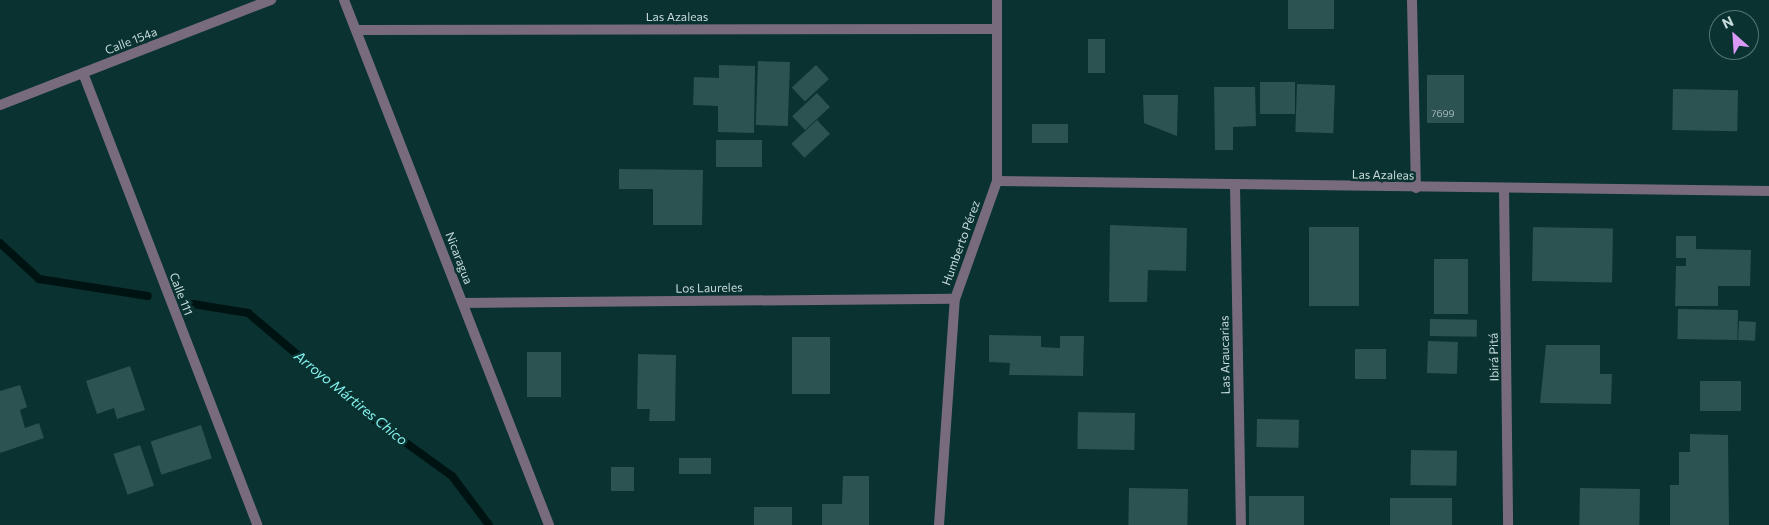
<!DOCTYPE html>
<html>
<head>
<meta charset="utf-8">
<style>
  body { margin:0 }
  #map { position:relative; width:1769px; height:525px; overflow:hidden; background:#093231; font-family:Commissioner,sans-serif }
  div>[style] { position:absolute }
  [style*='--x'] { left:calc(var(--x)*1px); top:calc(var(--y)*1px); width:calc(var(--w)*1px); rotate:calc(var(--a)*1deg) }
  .stream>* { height:8px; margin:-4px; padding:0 4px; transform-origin:4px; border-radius:4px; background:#001313 }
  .building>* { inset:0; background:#2c5251; transform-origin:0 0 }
  .minor>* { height:10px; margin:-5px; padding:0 5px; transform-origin:5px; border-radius:5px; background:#786b7d }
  span { translate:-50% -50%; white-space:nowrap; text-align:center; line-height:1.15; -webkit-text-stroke:5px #093231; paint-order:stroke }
  .number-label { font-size:10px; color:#a0b9b8 }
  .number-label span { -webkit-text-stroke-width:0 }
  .street-label { font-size:12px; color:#c7dbda }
  .water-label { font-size:14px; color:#84f2ee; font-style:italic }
  .north { position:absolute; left:1709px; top:10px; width:50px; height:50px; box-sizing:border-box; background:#093231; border:1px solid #557675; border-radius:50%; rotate:334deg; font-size:14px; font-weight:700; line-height:20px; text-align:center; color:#c7dbda }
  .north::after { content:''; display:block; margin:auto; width:18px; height:22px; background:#db99f6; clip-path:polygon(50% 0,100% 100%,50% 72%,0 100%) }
</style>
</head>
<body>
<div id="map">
  <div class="stream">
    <i style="--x:0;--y:243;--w:53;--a:42.7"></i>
    <i style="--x:39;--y:279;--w:110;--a:8.9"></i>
    <i style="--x:193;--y:304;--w:56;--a:9.3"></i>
    <i style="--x:248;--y:313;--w:169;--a:40.2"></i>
    <i style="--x:377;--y:422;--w:92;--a:35.8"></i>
    <i style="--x:452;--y:476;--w:61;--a:52.9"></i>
  </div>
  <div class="building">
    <i style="left:1288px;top:0;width:46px;height:29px"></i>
    <i style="left:1088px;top:39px;width:17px;height:34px"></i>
    <i style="left:758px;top:61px;width:32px;height:64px;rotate:2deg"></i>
    <i style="clip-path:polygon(719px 65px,755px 66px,754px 133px,718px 132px,718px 106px,693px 105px,694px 77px,719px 78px)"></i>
    <i style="left:816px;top:65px;width:19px;height:33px;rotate:47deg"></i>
    <i style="left:1427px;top:75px;width:37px;height:48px"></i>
    <i style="left:1260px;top:82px;width:35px;height:32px"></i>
    <i style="left:1297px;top:84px;width:38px;height:48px;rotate:2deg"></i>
    <i style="clip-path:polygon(1214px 87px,1255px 87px,1256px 126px,1233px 127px,1233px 150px,1215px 150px)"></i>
    <i style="left:1673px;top:89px;width:65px;height:41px;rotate:1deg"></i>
    <i style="left:817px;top:93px;width:19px;height:34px;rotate:47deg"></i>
    <i style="clip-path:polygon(1143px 95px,1178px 95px,1177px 136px,1144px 123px)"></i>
    <i style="left:817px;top:120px;width:19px;height:35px;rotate:47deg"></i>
    <i style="left:1032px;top:124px;width:36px;height:19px"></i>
    <i style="left:716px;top:140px;width:46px;height:27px"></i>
    <i style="clip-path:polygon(619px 169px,703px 170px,702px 225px,653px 225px,653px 189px,619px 189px)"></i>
    <i style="clip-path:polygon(1110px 225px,1187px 228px,1186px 271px,1148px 270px,1147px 302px,1109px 302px)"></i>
    <i style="left:1309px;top:227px;width:50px;height:79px"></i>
    <i style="left:1533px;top:227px;width:80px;height:54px;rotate:1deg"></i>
    <i style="clip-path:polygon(1676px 236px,1696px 236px,1696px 249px,1751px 250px,1750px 286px,1718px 286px,1718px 306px,1675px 306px,1676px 266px,1686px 266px,1686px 258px,1676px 258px)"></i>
    <i style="left:1434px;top:259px;width:34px;height:55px"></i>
    <i style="left:1678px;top:309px;width:60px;height:30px;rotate:1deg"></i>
    <i style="left:1430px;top:319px;width:47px;height:17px;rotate:1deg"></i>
    <i style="left:1739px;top:321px;width:17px;height:19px;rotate:3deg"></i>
    <i style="clip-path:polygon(989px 335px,1041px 336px,1041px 347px,1060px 348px,1060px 336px,1084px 336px,1083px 376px,1009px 375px,1010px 363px,989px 362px)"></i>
    <i style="left:792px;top:337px;width:38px;height:57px"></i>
    <i style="left:1428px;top:341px;width:30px;height:32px;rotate:2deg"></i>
    <i style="clip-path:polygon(1546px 345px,1600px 345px,1600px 374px,1612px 374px,1611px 404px,1540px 403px)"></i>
    <i style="left:1355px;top:349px;width:31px;height:30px"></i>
    <i style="left:527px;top:352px;width:34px;height:45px"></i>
    <i style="clip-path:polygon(638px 354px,676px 355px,675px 421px,649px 421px,650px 409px,637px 409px)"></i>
    <i style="clip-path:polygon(130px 366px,145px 410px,117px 419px,114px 408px,97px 414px,86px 381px)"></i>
    <i style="left:1700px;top:381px;width:41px;height:30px"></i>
    <i style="clip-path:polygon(20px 385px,27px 407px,20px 410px,25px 428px,39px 423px,44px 438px,0 453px,0 391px)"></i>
    <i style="left:1078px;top:412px;width:57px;height:37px;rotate:1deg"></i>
    <i style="left:1257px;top:419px;width:42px;height:28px;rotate:1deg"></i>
    <i style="left:201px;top:425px;width:35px;height:53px;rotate:72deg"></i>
    <i style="clip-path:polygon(1690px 434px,1728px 435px,1729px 525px,1670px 525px,1670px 485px,1679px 485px,1679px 452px,1690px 452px)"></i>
    <i style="left:140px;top:445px;width:43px;height:28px;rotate:71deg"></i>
    <i style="left:1411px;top:450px;width:46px;height:35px;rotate:1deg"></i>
    <i style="left:679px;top:458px;width:32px;height:16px"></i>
    <i style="left:611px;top:467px;width:23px;height:24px"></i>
    <i style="clip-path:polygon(843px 476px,869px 476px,869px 525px,822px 525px,822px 504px,842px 504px)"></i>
    <i style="left:1129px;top:488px;width:59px;height:37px;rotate:1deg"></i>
    <i style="left:1580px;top:488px;width:60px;height:37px;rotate:1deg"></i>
    <i style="left:1249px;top:496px;width:55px;height:29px"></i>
    <i style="left:1390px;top:498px;width:62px;height:27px"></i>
    <i style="left:754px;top:507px;width:38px;height:18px"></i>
  </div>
  <div class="minor">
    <i style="--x:344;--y:0;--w:564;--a:68.67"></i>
    <i style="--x:1412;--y:0;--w:188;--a:88.8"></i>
    <i style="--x:357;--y:30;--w:640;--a:-0.09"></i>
    <i style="--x:83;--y:73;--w:484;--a:68.9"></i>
    <i style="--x:0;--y:105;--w:291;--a:-21.2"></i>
    <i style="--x:997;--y:181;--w:772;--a:0.74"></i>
    <i style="--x:1235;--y:185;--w:340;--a:89"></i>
    <i style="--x:1504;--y:189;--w:336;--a:89.3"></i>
    <i style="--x:463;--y:303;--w:492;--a:-0.5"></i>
    <i style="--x:939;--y:525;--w:227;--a:-86"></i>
    <i style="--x:955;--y:299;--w:125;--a:-70.4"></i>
    <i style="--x:997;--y:181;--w:181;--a:-90"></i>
  </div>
  <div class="number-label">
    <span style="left:1443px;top:114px">7699</span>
  </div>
  <div class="street-label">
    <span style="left:677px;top:17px">Las Azaleas</span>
    <span style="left:131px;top:41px;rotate:-21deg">Calle 154a</span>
    <span style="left:1383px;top:175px;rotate:1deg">Las Azaleas</span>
    <span style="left:961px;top:243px;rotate:-70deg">Humberto Pérez</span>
    <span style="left:459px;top:258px;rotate:69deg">Nicaragua</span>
    <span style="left:709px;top:288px;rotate:-1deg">Los Laureles</span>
    <span style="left:181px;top:294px;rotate:69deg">Calle 111</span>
    <span style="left:1225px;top:355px;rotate:-91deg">Las Araucarias</span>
    <span style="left:1494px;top:357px;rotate:-91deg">Ibirá Pitá</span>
  </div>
  <div class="water-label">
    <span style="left:351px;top:398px;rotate:39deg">Arroyo Mártires Chico</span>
  </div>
  <div class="north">N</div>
</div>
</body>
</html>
